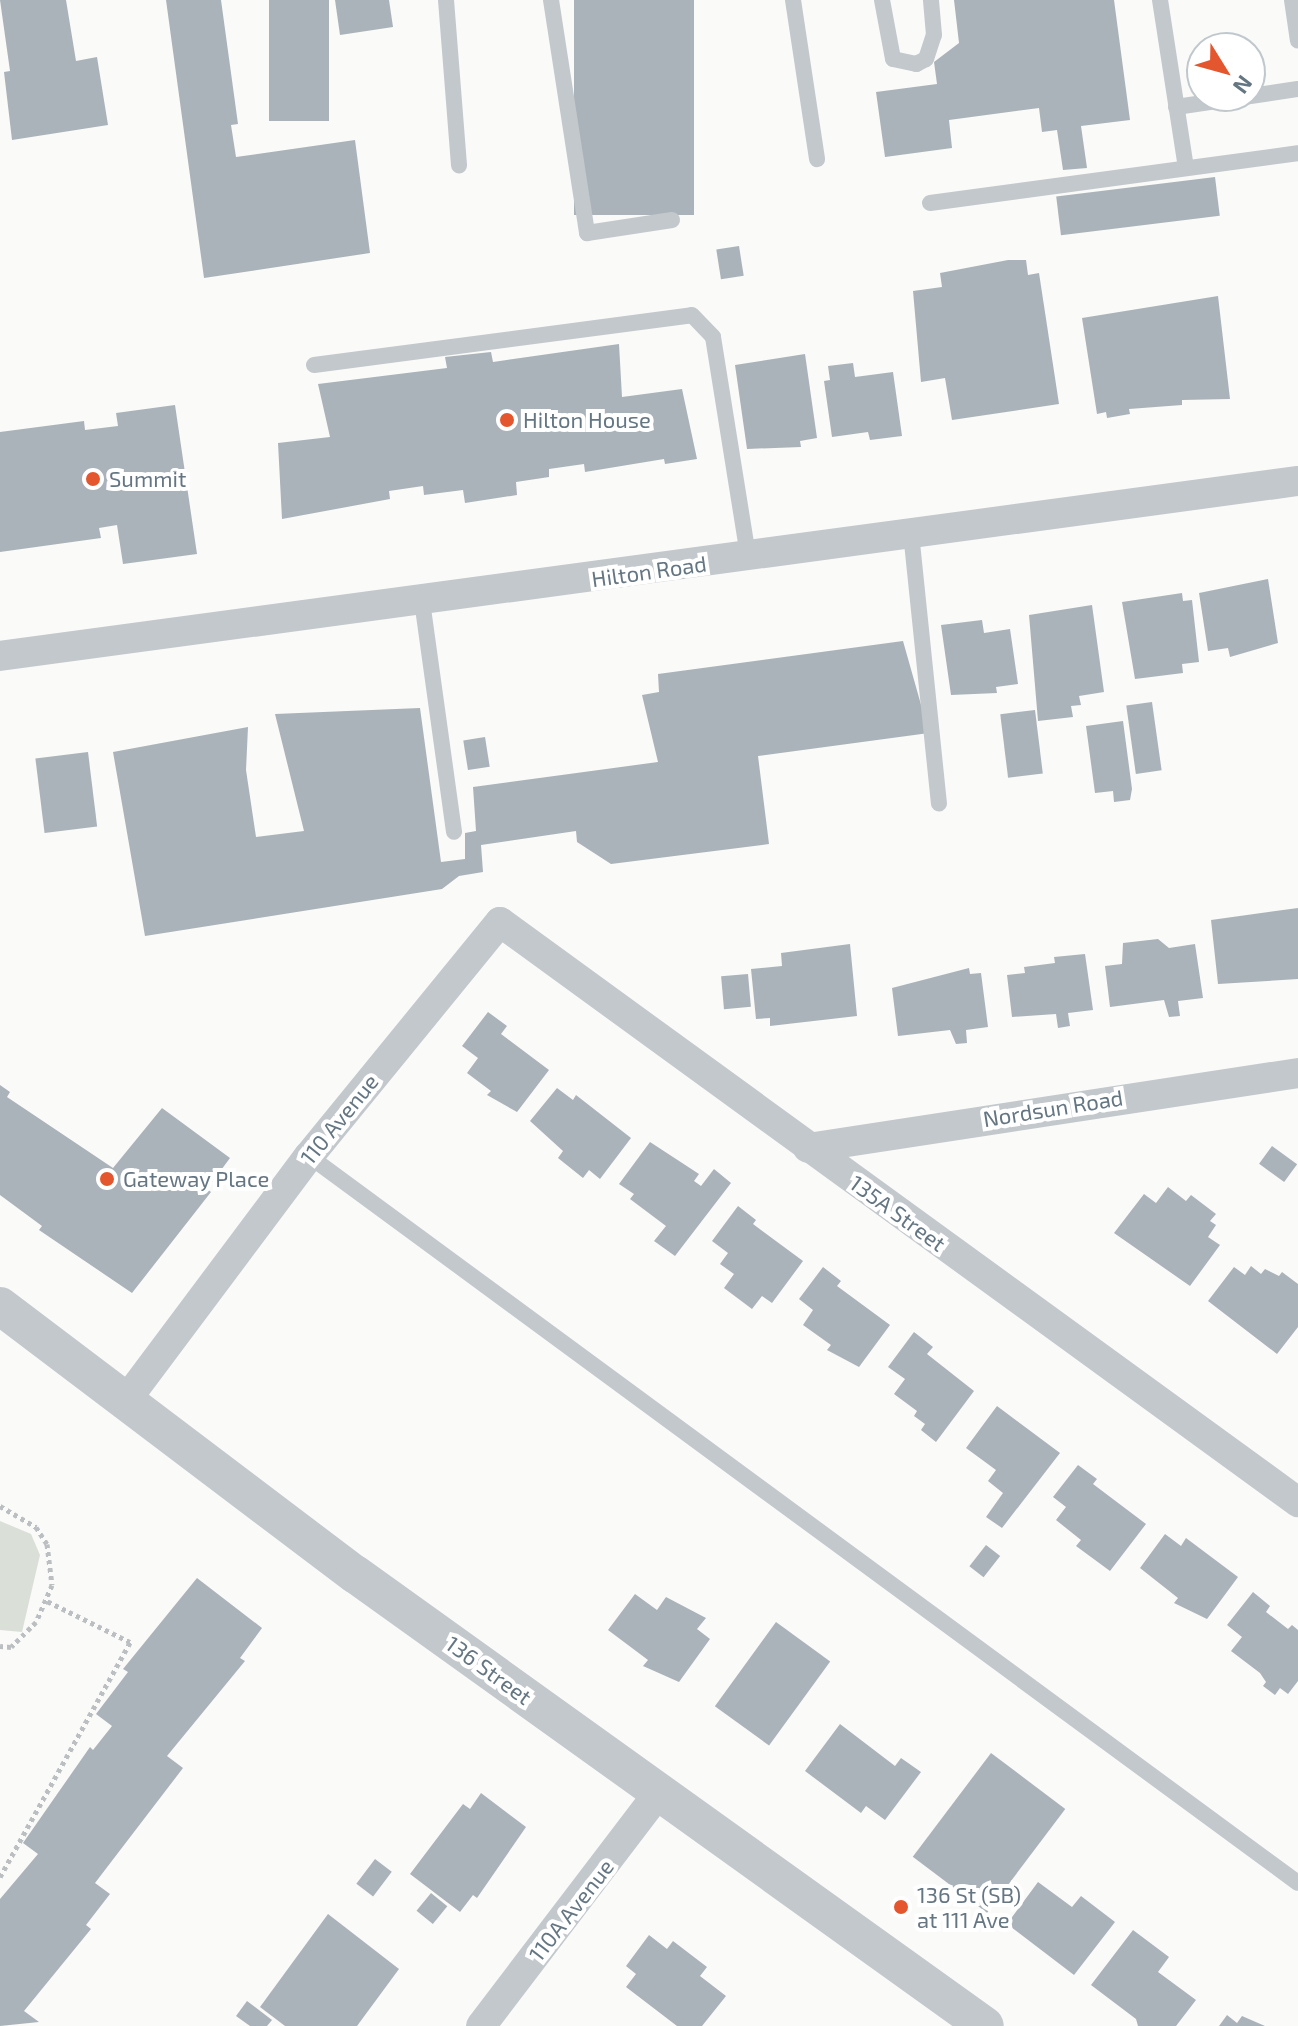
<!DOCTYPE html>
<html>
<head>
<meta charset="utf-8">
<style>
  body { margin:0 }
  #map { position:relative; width:1298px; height:2026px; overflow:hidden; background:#fafaf8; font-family:"Exo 2",sans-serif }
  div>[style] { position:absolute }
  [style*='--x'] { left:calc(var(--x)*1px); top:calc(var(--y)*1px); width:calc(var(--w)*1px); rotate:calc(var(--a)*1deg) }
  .green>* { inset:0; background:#dadfd7 }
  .building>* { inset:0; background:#aab3b9; transform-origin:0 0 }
  .path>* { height:5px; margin-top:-2.5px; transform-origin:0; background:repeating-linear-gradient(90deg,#bbbfc2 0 4px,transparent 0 8px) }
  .service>* { height:16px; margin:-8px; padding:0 8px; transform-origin:8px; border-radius:8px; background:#c3c8cc }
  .minor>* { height:30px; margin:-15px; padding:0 15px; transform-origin:15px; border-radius:15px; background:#c3c8cc }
  .tertiary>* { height:38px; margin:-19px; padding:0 19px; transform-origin:19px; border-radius:19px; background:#c3c8cc }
  .dots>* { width:22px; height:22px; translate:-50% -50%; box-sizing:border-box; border:4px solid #fff; border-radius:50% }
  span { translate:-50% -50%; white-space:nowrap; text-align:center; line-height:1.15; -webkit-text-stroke:8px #fff; paint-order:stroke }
  .poi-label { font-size:22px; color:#657683 }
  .left { translate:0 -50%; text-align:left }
  .street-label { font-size:22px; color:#657683 }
  .north { position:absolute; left:1186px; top:32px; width:80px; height:80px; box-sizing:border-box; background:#fff; border:2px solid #c1c8cd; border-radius:50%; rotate:127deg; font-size:22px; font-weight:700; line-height:32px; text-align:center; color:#657683 }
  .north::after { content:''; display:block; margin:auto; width:28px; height:36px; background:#e4572e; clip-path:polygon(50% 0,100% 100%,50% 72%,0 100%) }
</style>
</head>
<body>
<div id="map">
  <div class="green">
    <i style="clip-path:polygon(0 1521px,31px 1534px,40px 1555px,22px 1632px,0 1630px)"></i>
  </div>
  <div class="building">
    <i style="clip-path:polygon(0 0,66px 0,76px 61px,97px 57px,108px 125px,12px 140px,4px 72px,10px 71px)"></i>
    <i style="clip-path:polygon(166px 0,221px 0,238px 124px,231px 125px,236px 157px,355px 140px,370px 253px,204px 278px)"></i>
    <i style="left:269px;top:0;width:60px;height:121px"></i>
    <i style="clip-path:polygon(335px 0,389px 0,393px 27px,340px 35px)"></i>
    <i style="left:574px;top:0;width:120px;height:215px"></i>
    <i style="clip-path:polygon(954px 0,1114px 0,1130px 120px,1081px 126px,1087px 168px,1063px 170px,1057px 130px,1042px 132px,1039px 108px,949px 120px,952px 148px,885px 157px,876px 92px,937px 84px,934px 62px,959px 43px)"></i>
    <i style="left:1215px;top:177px;width:39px;height:160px;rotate:83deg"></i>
    <i style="left:739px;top:246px;width:30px;height:23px;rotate:81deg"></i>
    <i style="clip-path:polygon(1008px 260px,1026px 260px,1028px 275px,1039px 273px,1059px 404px,952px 420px,945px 378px,921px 382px,913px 291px,942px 287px,940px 273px)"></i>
    <i style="clip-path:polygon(1218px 296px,1230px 399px,1182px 400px,1182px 405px,1129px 409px,1130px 414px,1107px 418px,1106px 412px,1097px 414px,1082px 318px)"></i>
    <i style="clip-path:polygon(619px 344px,622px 397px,682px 389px,697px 459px,665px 464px,664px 459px,585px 472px,584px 464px,549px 469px,549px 477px,516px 482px,517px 495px,465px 503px,463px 490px,424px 495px,423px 486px,389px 491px,390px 499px,282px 519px,278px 443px,330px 437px,318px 384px,447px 368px,445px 357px,491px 352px,493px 362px)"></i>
    <i style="clip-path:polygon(805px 354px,817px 438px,800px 441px,801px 447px,747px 449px,735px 365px)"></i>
    <i style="clip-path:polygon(853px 363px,855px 377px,893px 372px,902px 436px,870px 440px,868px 432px,832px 437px,824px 381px,830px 380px,828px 366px)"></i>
    <i style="clip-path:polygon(175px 405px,197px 554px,123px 564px,117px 525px,99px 528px,101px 538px,0 552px,0 432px,84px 421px,85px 430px,118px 426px,116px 413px)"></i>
    <i style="clip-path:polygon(1268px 579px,1278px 643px,1230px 657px,1228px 648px,1208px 651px,1199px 593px)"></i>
    <i style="clip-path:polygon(1182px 593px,1183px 601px,1192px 600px,1199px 662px,1182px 664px,1183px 673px,1135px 679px,1122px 602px)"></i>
    <i style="clip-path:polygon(1092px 605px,1104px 692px,1079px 696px,1081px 705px,1071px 706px,1073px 717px,1038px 721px,1029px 615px)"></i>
    <i style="clip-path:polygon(982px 620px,984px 633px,1010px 629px,1018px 684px,996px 687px,997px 693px,951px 695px,941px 625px)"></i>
    <i style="clip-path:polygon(903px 641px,929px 733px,758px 756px,769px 844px,611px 864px,577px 842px,576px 831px,481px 845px,483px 872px,459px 876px,442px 889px,145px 936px,113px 752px,248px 727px,246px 770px,256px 837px,304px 831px,275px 714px,420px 708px,441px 862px,465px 859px,465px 833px,476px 831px,473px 787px,658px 762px,642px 695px,659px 692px,658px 674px)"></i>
    <i style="left:1152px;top:702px;width:69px;height:26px;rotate:82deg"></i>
    <i style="left:1035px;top:710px;width:64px;height:35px;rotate:83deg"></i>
    <i style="clip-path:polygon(1123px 721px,1132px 789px,1130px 800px,1114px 802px,1113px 791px,1095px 793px,1086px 726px)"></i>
    <i style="left:485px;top:737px;width:30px;height:22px;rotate:81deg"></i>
    <i style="left:88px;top:752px;width:75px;height:53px;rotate:83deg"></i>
    <i style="clip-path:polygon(1298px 908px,1298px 979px,1218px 984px,1211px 920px)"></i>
    <i style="clip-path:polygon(1158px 939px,1169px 948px,1195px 944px,1203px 998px,1178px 1001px,1180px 1016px,1169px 1017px,1164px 1000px,1110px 1007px,1105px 966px,1122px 964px,1123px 943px)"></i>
    <i style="clip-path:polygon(850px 944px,857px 1016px,770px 1026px,770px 1018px,756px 1019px,751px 969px,782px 966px,781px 953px)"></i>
    <i style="clip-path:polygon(1085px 954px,1093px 1010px,1068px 1013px,1070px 1026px,1058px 1028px,1056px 1014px,1012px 1017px,1007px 975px,1025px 973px,1024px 967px,1055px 963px,1054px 957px)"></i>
    <i style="clip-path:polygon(969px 968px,970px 974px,981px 973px,988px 1027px,966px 1030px,967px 1043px,956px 1044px,950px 1030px,898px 1036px,892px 988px)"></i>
    <i style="left:748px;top:974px;width:33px;height:27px;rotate:85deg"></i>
    <i style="clip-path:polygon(488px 1012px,507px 1026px,501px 1034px,549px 1070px,517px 1112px,487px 1095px,491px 1091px,467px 1073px,478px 1058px,462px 1046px)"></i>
    <i style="clip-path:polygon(0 1085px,10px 1092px,7px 1097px,113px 1168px,162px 1108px,230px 1158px,207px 1189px,211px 1192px,132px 1293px,39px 1230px,42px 1226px,0 1195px)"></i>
    <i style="clip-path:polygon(557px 1088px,573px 1100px,576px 1095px,631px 1138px,600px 1179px,589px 1170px,583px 1178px,558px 1158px,563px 1151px,530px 1121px)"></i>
    <i style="clip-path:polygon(650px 1142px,699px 1174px,694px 1181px,701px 1186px,714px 1169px,731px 1183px,675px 1256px,654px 1241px,666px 1226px,630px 1199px,634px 1194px,619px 1184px)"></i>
    <i style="left:1272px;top:1146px;width:31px;height:22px;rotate:36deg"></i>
    <i style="clip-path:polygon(1168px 1187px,1186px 1201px,1191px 1195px,1216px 1214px,1210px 1221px,1216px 1225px,1208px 1237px,1220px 1245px,1190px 1286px,1114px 1233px,1144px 1194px,1156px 1203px)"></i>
    <i style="clip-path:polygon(738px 1206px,756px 1220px,753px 1224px,803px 1261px,772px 1303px,762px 1296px,752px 1309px,724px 1288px,734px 1274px,720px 1264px,728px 1253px,712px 1241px)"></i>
    <i style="clip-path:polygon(1251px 1266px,1261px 1274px,1265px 1269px,1279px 1276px,1282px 1272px,1298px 1284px,1298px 1327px,1277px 1354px,1208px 1301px,1234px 1267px,1245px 1275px)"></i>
    <i style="clip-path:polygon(823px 1267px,841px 1281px,837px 1286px,890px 1325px,859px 1367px,827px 1350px,831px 1345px,803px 1325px,813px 1310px,799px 1299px)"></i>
    <i style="clip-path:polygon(914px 1332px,933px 1347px,927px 1354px,974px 1391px,936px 1442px,921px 1430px,925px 1424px,914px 1416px,917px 1411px,894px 1394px,905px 1379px,888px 1367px)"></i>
    <i style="clip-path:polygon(997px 1406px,1060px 1453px,1002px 1528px,986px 1517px,1003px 1493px,988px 1481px,996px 1470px,966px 1448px)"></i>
    <i style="clip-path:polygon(1078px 1465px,1097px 1479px,1093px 1484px,1146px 1524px,1110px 1571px,1076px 1546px,1081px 1540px,1056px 1520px,1066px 1507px,1053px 1497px)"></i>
    <i style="clip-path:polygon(1165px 1534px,1181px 1546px,1186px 1538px,1238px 1577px,1207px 1619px,1174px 1603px,1178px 1598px,1140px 1568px)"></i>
    <i style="left:986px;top:1545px;width:18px;height:27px;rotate:38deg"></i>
    <i style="clip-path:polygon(197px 1578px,262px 1628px,240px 1658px,245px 1661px,167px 1756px,183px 1768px,95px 1883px,110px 1894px,86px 1925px,91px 1929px,24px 2011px,39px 2022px,0 2026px,0 1899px,38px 1854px,23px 1843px,90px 1747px,93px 1750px,112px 1726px,96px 1714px,128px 1672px,123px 1669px)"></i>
    <i style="clip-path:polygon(1253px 1592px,1270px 1606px,1266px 1612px,1288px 1629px,1292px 1625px,1298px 1630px,1298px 1681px,1288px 1694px,1280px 1688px,1275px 1695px,1263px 1686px,1266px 1682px,1260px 1673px,1231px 1651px,1242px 1637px,1227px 1625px)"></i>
    <i style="clip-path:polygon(635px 1594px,657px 1610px,666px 1597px,706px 1618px,697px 1629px,710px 1639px,679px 1682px,643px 1666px,648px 1660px,608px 1630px)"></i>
    <i style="left:776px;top:1622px;width:67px;height:104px;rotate:36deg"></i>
    <i style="clip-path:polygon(840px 1724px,895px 1766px,901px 1758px,921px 1772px,885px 1820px,866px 1806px,861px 1813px,805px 1771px)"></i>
    <i style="left:991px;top:1753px;width:93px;height:130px;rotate:37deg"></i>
    <i style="clip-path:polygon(481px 1793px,526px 1827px,477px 1898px,473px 1895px,460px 1912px,410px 1874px,463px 1804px,470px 1809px)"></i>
    <i style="left:375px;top:1859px;width:21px;height:31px;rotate:37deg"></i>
    <i style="clip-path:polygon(1038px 1882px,1072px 1907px,1081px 1896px,1115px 1922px,1074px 1975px,1007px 1924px)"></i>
    <i style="left:431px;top:1893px;width:21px;height:23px;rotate:39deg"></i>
    <i style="clip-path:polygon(328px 1914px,399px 1969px,357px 2026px,285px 2026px,260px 2007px)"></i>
    <i style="clip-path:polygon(1133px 1930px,1169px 1957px,1158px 1972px,1196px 2000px,1176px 2026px,1138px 2026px,1136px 2019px,1091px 1985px)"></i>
    <i style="clip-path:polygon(649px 1935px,667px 1949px,673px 1941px,707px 1967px,700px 1976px,726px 1996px,702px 2026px,677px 2026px,626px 1987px,636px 1974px,626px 1966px)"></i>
    <i style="clip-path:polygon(247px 2001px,272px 2020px,267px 2026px,250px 2026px,236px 2016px)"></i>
    <i style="clip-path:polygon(1227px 2015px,1237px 2023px,1242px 2016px,1265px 2026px,1219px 2026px)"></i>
  </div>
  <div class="path">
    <i style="--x:0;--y:1506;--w:42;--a:30.3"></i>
    <i style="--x:36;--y:1527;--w:20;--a:57"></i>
    <i style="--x:47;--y:1544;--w:41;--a:83"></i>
    <i style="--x:52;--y:1585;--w:40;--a:113.4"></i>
    <i style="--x:36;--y:1622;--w:35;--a:135"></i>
    <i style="--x:11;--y:1647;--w:11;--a:-175"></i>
    <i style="--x:0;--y:1877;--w:269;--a:-61"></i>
    <i style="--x:130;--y:1642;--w:95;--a:-153.7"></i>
  </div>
  <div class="service">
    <i style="--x:446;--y:0;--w:166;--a:85.5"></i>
    <i style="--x:551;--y:0;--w:236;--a:81.2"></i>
    <i style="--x:587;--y:233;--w:86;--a:-8.7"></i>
    <i style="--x:793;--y:0;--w:161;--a:81.4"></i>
    <i style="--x:882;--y:0;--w:60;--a:79.4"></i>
    <i style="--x:893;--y:59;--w:24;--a:12"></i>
    <i style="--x:916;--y:64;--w:11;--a:-27"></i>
    <i style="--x:926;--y:59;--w:25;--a:-72"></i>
    <i style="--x:934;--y:35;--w:35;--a:-95"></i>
    <i style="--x:1160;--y:0;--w:170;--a:81.2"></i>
    <i style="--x:1292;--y:0;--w:41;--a:81.7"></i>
    <i style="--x:1176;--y:107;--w:123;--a:-8.4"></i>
    <i style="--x:930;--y:203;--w:371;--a:-7.7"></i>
    <i style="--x:314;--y:365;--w:381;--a:-7.5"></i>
    <i style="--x:692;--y:315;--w:30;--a:46"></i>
    <i style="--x:713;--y:337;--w:222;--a:80.9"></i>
    <i style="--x:911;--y:533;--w:272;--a:84.1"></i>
    <i style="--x:422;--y:601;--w:233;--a:82.1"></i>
    <i style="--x:309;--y:1156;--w:1227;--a:36.32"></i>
  </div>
  <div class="minor">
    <i style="--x:0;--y:656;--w:1310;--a:-7.68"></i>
    <i style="--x:808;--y:1148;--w:496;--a:-8.7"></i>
    <i style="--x:127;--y:1399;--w:304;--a:-53.2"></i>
    <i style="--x:309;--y:1156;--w:302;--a:-50.8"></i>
    <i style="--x:500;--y:922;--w:987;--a:36.01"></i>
    <i style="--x:481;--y:2026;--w:294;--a:-52.7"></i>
  </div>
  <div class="tertiary">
    <i style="--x:0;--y:1306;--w:445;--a:37.1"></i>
    <i style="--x:355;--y:1574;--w:775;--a:35.66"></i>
  </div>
  <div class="dots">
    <i style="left:507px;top:420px;background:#e4572e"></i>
    <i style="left:93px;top:479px;background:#e4572e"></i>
    <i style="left:107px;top:1179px;background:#e4572e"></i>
    <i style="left:901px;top:1907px;background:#e4572e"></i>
  </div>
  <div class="poi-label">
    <span class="left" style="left:523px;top:420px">Hilton House</span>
    <span class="left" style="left:109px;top:479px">Summit</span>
    <span class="left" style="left:123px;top:1179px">Gateway Place</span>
    <span class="left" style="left:917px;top:1907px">136 St (SB)<br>at 111 Ave</span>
  </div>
  <div class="street-label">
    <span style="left:649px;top:571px;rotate:-8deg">Hilton Road</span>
    <span style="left:1053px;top:1108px;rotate:-9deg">Nordsun Road</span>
    <span style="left:339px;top:1119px;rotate:-51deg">110 Avenue</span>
    <span style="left:898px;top:1213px;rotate:36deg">135A Street</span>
    <span style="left:489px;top:1670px;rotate:36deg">136 Street</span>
    <span style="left:571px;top:1910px;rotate:-52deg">110A Avenue</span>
  </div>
  <div class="north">N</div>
</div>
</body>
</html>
